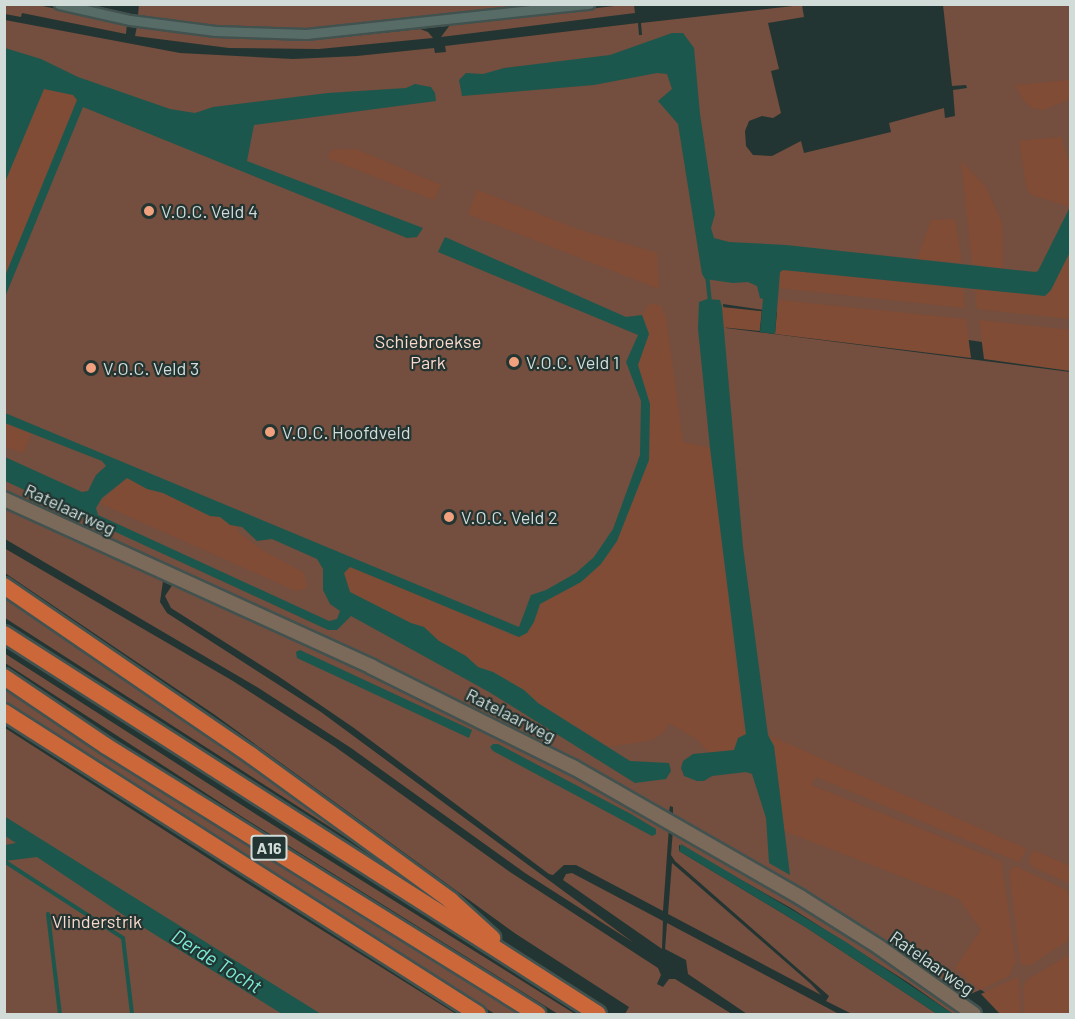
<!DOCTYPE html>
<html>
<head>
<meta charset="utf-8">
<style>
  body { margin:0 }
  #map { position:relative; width:1075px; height:1019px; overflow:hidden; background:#233532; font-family:Barlow,sans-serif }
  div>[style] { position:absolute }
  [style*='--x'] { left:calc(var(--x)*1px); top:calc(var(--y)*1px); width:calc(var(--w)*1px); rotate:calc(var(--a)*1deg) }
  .green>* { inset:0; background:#744e3e }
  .forest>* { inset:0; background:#804c36; transform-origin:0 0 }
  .water>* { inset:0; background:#1c574d }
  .stream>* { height:4px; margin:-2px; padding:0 2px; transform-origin:2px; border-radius:2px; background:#1c574d }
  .roads { filter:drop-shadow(2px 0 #42524f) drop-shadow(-2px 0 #42524f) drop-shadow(0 2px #42524f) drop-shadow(0 -2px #42524f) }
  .street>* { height:9px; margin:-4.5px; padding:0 4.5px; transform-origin:4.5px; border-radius:4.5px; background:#586c67 }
  .secondary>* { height:14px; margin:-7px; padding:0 7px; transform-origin:7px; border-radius:7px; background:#7b6a59 }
  .highway>* { height:16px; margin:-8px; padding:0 8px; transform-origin:8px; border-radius:8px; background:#cc6739 }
  .dots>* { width:16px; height:16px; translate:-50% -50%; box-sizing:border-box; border:3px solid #233532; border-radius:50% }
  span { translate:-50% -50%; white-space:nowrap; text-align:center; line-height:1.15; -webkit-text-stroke:4.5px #233532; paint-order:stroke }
  .shield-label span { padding:2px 4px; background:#233532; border:2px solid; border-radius:4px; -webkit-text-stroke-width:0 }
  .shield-label { font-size:16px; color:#d1dcd9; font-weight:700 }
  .poi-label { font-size:18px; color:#d1dcd9 }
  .left { translate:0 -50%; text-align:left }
  .park-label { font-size:18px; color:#fcd9cb }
  .street-label { font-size:18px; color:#d1dcd9 }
  .water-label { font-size:20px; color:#7aebd6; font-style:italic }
  .frame { position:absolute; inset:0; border:6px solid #d1dcd9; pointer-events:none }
</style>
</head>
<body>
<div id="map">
  <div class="green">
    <i style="clip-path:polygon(139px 4px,337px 6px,548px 5px,323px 29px,273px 30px,204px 26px,142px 17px,138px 15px)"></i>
    <i style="clip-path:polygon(5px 5px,38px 5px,127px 24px,126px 34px,22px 13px,21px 17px,5px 14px)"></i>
    <i style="clip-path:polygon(623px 5px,634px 5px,635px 13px,441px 37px,450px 25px)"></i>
    <i style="clip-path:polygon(802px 5px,804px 17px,768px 23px,779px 69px,771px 71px,781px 113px,773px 118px,762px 116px,749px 121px,745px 131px,746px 146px,753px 155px,772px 156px,801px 141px,804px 153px,891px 132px,889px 123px,944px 108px,945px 118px,955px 116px,953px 90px,967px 88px,966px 85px,952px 86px,943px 5px,1070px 5px,1070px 355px,723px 304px,726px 328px,1070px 372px,1070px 1014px,1020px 1014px,978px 988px,980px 990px,961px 998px,740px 855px,677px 818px,673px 815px,673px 807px,670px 806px,669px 812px,667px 813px,596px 774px,5px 493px,5px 20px,180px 53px,293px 59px,357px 56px,434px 48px,435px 53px,446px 52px,445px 46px,638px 23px,639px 35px,642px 35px,641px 23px)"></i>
    <i style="clip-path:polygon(137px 26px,203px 35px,278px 39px,334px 38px,420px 29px,428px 32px,433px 38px,319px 49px,229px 48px,135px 36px)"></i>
    <i style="clip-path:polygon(5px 505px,160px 576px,163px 581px,160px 602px,167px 613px,321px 712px,634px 943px,525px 873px,351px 748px,257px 687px,5px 539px)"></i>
    <i style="clip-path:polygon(4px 548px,233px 681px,334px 746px,510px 872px,658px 968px,661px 975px,657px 984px,663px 987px,669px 979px,675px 979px,732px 1014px,625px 1014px,629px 1007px,516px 934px,215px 715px,5px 573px)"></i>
    <i style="clip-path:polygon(173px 584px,391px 682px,547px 760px,669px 827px,663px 911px,576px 865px,564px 865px,553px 875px,549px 874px,354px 728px,278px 676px,171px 608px,165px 596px)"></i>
    <i style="clip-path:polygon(4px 592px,120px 668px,403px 874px,5px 618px)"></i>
    <i style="clip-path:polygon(4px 653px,251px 811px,575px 1014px,558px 1014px,244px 818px,5px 663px)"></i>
    <i style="clip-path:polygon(4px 687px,155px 786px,519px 1014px,495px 1014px,332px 913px,5px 702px)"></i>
    <i style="clip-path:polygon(5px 728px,239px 878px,456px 1014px,5px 1014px)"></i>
    <i style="clip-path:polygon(673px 829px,900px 968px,965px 1014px,953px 1014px,909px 983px,791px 908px,679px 845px,679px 851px,807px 928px,937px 1014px,852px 1014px,826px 1001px,829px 996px,675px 861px,671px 855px)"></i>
    <i style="clip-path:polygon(672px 863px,811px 984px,821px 995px,668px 914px)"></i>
    <i style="clip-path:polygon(572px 873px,663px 921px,662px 949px,563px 880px,566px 874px)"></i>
    <i style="clip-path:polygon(667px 923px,839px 1014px,747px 1014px,688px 974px,686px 960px,665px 949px)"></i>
  </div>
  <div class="forest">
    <i style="clip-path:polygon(1070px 80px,1070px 99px,1043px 110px,1032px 108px,1024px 101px,1015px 85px)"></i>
    <i style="clip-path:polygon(44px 89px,73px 95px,77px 100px,5px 276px,5px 182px)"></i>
    <i style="clip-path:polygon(1061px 137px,1070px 166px,1070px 207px,1032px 195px,1027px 190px,1019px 141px)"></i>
    <i style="clip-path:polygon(356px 149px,441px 185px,434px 200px,327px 158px,332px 150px)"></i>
    <i style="clip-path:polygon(961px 161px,986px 187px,1002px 223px,1003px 270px,972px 264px)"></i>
    <i style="clip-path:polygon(477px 190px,580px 230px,657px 253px,659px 289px,468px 214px)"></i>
    <i style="clip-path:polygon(955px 219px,962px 263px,917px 259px,931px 220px)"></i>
    <i style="clip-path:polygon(1070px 252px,1069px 319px,977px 309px,975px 289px,1045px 296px)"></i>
    <i style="clip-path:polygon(783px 270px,963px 288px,965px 308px,779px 288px,780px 272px)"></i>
    <i style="clip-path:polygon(778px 300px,966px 319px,971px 358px,775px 334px)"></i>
    <i style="clip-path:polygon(650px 303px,661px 306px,666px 317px,683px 442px,710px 448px,744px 730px,747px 734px,738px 739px,734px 750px,721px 753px,710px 754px,698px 740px,669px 723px,664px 732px,652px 740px,609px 747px,538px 703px,524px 690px,493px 672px,478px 667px,466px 656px,439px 641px,424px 627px,410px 623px,350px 592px,344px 573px,349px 567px,355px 568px,516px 637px,539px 611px,540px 604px,581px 582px,595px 570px,617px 541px,649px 460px,650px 404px,638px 365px,649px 334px,642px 315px)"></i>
    <i style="left:722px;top:307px;width:40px;height:20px;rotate:6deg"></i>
    <i style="clip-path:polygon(979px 320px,1070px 330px,1070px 371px,984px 359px)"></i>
    <i style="clip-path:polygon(5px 423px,31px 434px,24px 453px,5px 447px)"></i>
    <i style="clip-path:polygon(127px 478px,148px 489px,163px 493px,210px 516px,220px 517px,236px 526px,240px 534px,264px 551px,304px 573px,307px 588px,296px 591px,99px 503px)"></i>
    <i style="clip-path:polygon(768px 735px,1027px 849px,1019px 862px,816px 777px,811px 785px,1001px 861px,1016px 961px,1009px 976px,980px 990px,955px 968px,981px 930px,959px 899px,784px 831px,774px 746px)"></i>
    <i style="clip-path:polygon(1033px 850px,1070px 866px,1070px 884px,1031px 866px,1029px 860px)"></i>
    <i style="clip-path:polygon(1015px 866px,1070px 892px,1070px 939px,1029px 966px,1020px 963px,1009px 871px)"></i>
    <i style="clip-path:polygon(1070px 954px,1070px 1014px,1024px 1014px,1023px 988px,1027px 980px)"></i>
    <i style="clip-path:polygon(1018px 977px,1021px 1014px,1000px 1014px,981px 994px)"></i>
  </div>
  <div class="water">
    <i style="clip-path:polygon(672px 33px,683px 33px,694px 48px,700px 114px,715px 214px,711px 228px,714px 238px,729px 242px,786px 245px,1035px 272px,1038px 271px,1070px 207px,1070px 252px,1051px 290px,1045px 296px,783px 270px,780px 272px,775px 334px,760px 332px,763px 299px,760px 298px,757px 286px,748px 282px,733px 283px,705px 279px,702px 274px,678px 124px,658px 101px,672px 89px,667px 74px,657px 73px,594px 85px,462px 96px,459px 80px,466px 73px,483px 74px,504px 68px,610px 55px)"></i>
    <i style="clip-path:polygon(5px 48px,41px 59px,78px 77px,170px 109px,195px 113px,213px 107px,328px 93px,406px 88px,415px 84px,431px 87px,435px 93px,436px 101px,254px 125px,247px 161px,423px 228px,417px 237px,407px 238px,83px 107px,5px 297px,5px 276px,77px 100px,73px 95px,44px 89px,5px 182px)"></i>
    <i style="clip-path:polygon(evenodd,445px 237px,626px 317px,642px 315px,649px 334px,638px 365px,650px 404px,649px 460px,617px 541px,601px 564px,581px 582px,540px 604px,534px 622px,527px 633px,519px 637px,350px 567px,344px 573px,350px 592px,411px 623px,424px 627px,439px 641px,466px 656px,478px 667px,493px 672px,524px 690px,538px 703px,630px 761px,669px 763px,671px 771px,666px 779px,635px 783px,489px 692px,351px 616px,337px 630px,328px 630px,5px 481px,5px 457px,82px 492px,88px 491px,96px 475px,106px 466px,102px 461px,5px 423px,5px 413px,519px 627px,531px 595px,546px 590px,576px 573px,594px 557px,613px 529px,640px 455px,641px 401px,626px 362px,638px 335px,438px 252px,445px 237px,127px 478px,147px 489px,163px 493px,210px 516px,220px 517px,230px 525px,242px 527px,257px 541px,272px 539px,317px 559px,323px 569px,323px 590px,330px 604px,340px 611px,337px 619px,329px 621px,98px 515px,96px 508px,102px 498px,127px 478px)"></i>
    <i style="clip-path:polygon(707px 299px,720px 300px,722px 307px,743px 547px,768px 735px,774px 746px,790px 875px,769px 863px,766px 818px,752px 774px,746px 772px,712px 776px,704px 781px,697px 781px,684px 776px,681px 768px,683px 761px,693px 754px,734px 750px,738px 738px,746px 734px,710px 448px,698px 329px,699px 302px)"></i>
    <i style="clip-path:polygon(300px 650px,472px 730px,469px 738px,297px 658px,296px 652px)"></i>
    <i style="clip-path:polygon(493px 744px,498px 744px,631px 814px,656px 829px,656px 834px,652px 836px,493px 751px,490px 747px)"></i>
    <i style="clip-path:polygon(4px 816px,36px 836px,321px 1014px,282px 1014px,122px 914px,37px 857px,5px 861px,5px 845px,16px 843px,5px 836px)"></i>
    <i style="clip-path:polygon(681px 844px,846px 942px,953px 1014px,937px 1014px,807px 928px,679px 851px)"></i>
  </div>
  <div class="stream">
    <i style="--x:707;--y:274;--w:28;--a:84"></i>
    <i style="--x:4;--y:861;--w:142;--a:32.9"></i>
    <i style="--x:123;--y:938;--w:77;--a:83.2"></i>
    <i style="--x:48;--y:914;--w:101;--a:83.2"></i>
  </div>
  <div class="roads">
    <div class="street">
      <i style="--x:59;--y:4;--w:73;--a:12.7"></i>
      <i style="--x:130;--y:20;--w:86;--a:7.4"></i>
      <i style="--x:215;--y:31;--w:91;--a:1.9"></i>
      <i style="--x:306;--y:34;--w:285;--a:-6.1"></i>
    </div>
    <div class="secondary">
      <i style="--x:4;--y:499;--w:405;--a:24.5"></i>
      <i style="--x:372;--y:667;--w:225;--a:26.5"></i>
      <i style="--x:573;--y:767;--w:262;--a:29.8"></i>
      <i style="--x:800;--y:897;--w:93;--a:32.3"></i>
      <i style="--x:879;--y:947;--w:116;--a:35.2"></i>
    </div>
    <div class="highway">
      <i style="--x:4;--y:586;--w:301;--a:34.4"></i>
      <i style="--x:252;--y:756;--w:245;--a:36"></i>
      <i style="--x:450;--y:900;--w:57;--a:42.1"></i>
      <i style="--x:4;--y:634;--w:705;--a:32.61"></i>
      <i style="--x:4;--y:677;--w:123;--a:34.1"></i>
      <i style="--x:106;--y:746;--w:508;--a:31.87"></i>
      <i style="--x:4;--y:712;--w:562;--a:32.5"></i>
    </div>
  </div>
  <div class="dots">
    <i style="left:149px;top:211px;background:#f2a17e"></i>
    <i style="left:514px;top:362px;background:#f2a17e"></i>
    <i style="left:91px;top:368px;background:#f2a17e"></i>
    <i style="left:270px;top:432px;background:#f2a17e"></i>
    <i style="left:449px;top:517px;background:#f2a17e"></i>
  </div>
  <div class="shield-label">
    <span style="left:269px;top:848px">A16</span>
  </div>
  <div class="poi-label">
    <span class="left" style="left:161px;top:211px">V.O.C. Veld 4</span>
    <span class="left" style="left:526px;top:362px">V.O.C. Veld 1</span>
    <span class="left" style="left:103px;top:368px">V.O.C. Veld 3</span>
    <span class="left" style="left:282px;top:432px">V.O.C. Hoofdveld</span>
    <span class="left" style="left:461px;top:517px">V.O.C. Veld 2</span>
  </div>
  <div class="park-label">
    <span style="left:428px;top:352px">Schiebroekse<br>Park</span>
    <span style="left:97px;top:921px">Vlinderstrik</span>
  </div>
  <div class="street-label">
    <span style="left:70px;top:509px;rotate:25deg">Ratelaarweg</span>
    <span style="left:511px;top:715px;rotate:27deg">Ratelaarweg</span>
    <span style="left:932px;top:963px;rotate:35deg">Ratelaarweg</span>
  </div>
  <div class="water-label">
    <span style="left:217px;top:961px;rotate:32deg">Derde Tocht</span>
  </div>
  <div class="frame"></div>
</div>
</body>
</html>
